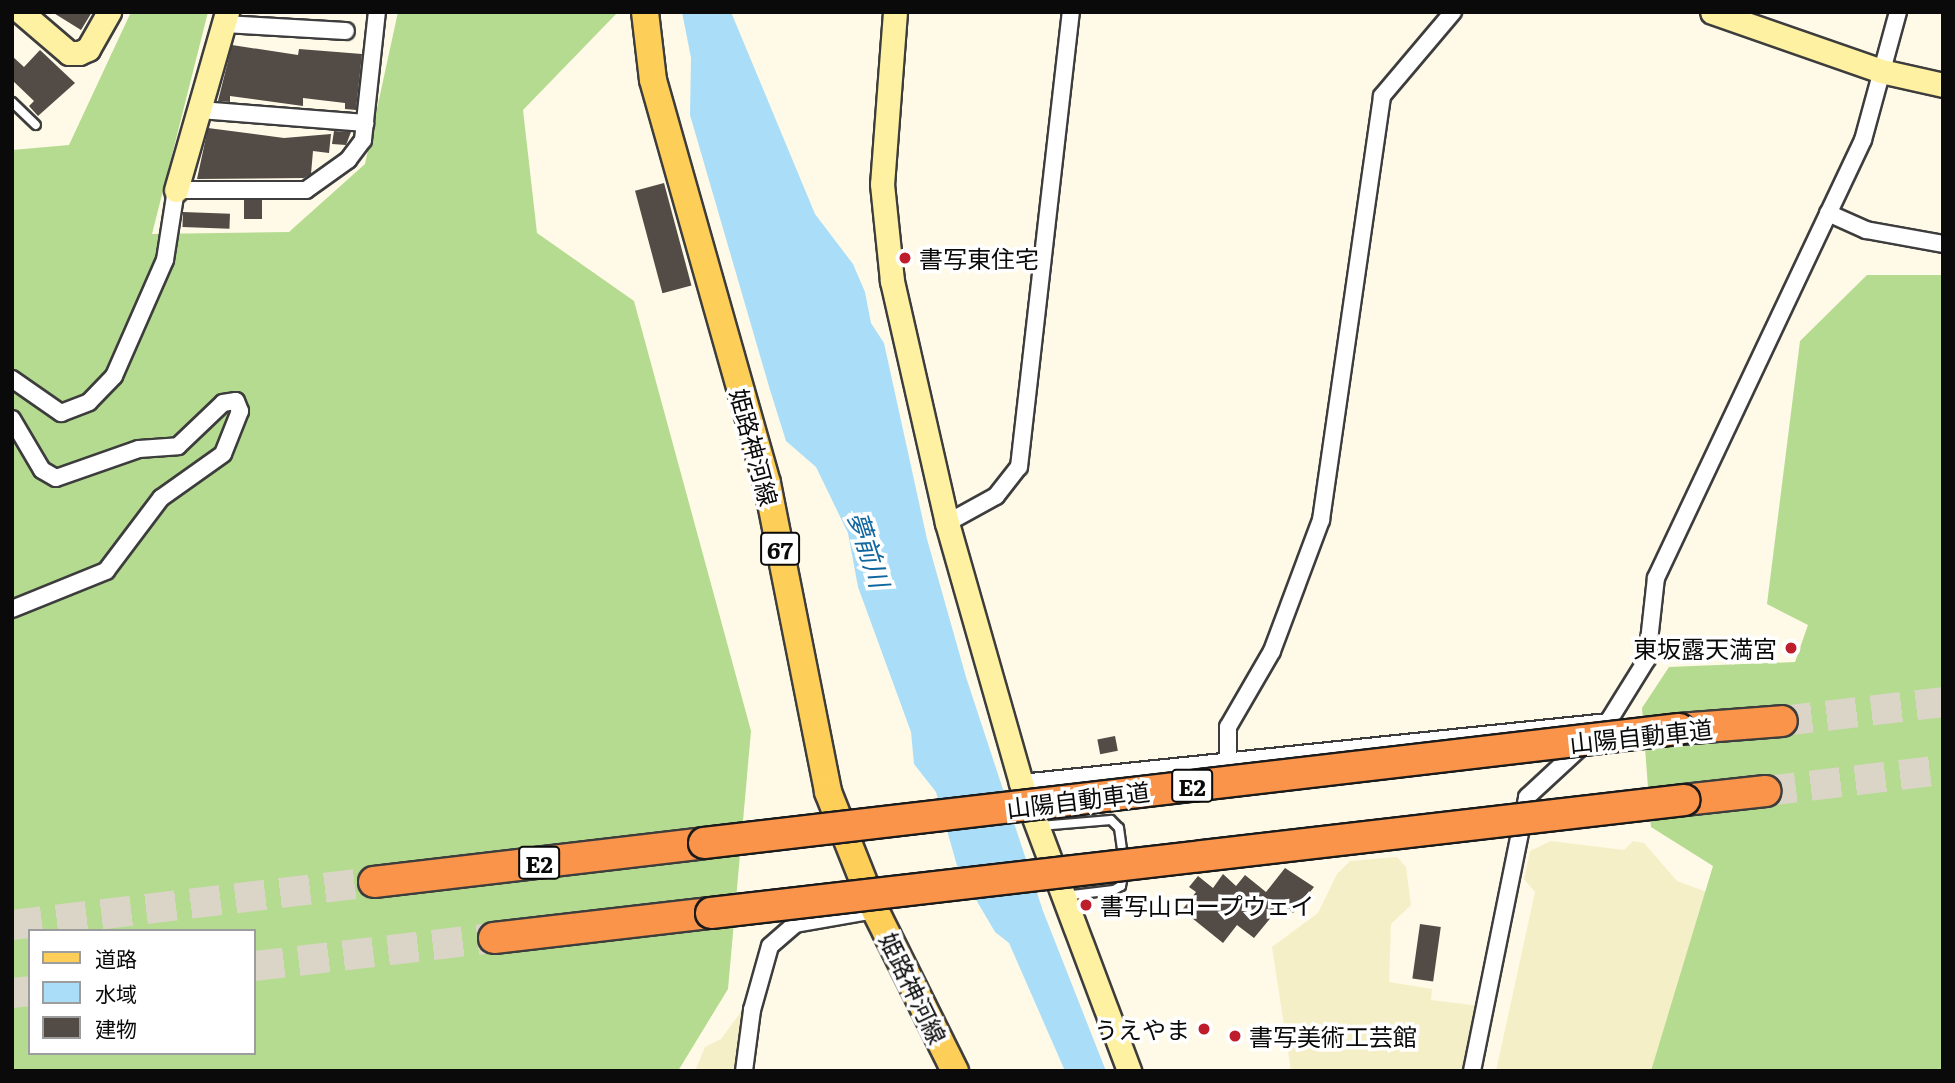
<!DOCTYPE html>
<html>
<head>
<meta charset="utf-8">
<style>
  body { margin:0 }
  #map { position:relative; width:1955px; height:1083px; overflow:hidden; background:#fff9e7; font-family:Literata,"Noto Sans JP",serif }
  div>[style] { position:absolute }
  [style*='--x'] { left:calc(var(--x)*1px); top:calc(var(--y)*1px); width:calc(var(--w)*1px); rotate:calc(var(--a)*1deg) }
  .farmland>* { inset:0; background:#f5efc7 }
  .forest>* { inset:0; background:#b4db8f }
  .water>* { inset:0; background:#aadef8 }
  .building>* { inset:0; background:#534b46; transform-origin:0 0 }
  .highway-tunnel>* { height:30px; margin-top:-15px; transform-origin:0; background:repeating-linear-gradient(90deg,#dad5c6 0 30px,transparent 0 45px) }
  .roads { filter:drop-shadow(2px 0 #3d3d3d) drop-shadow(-2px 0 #3d3d3d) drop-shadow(0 2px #3d3d3d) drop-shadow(0 -2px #3d3d3d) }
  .lane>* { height:8px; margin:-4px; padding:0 4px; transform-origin:4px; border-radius:4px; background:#fff }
  .street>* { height:16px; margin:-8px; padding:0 8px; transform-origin:8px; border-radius:8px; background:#fff }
  .secondary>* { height:23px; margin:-11.5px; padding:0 11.5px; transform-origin:11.5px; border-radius:11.5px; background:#fff1a2 }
  .primary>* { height:26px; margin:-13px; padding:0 13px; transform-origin:13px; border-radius:13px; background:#fecf58 }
  .highway>* { height:30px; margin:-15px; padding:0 15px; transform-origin:15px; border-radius:15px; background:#fa944a }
  .bridges { filter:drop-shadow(2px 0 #1b1b1b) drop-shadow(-2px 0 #1b1b1b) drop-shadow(0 2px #1b1b1b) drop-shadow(0 -2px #1b1b1b) }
  .highway-bridge>* { height:30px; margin:-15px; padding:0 15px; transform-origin:15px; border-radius:15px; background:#fa944a }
  .dots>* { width:19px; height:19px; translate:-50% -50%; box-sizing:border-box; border:4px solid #fff; border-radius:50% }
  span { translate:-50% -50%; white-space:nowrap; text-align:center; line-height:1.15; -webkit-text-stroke:7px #fff; paint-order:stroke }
  .shield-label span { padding:2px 5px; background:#fff; border:2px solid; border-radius:5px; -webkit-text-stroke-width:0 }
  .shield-label { font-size:23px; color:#0a0a0a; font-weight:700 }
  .poi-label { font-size:24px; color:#0a0a0a }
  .left { translate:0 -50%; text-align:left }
  .right { translate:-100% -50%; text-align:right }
  .street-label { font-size:24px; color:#0a0a0a }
  .water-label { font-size:26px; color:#10669f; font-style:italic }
  .frame { position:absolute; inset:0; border:14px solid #0a0a0a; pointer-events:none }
  .legend { position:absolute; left:28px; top:929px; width:228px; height:126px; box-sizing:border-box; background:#fff; border:2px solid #9d9d9d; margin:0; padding:9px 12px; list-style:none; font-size:21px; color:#0a0a0a }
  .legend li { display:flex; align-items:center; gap:14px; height:35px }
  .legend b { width:35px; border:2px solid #9d9d9d }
</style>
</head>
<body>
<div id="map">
  <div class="farmland">
    <i style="clip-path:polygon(1551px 841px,1624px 850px,1633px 841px,1644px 843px,1677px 881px,1707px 892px,1662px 1071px,1496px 1071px,1535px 892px,1524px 879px,1530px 851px)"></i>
    <i style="clip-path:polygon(1397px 857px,1406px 867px,1411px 905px,1391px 924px,1389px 982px,1432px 989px,1431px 1000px,1480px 1006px,1466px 1071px,1291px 1071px,1272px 947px,1318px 913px,1337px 874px,1350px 861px)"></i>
    <i style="clip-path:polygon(746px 1005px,738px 1071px,695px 1071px,705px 1047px,721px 1039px)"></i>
  </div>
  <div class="forest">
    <i style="clip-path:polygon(evenodd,131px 12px,208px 12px,152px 234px,289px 232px,365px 164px,398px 12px,618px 12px,523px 110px,537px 233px,634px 301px,751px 731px,728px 989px,678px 1071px,12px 1071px,12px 150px,69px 145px,131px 12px,30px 931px,254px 931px,254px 1053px,30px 1053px,30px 931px)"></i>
    <i style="clip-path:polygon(1867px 275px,1943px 275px,1943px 1071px,1651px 1071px,1713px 866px,1651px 827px,1642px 708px,1669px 667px,1795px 662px,1808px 625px,1767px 604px,1800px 341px)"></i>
  </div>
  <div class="water">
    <i style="clip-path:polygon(682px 12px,731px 12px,815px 214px,853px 264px,865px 292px,871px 323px,884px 343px,927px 539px,966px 677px,1043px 911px,1106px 1071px,1065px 1071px,1009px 943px,995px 932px,958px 869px,936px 792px,914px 764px,911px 732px,858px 587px,848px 533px,816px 467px,786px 441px,770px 390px,690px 115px,691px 58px)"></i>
  </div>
  <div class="building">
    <i style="clip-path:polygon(52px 12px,92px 12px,81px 30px)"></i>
    <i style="clip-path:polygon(232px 45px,298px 55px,299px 49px,362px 54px,356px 110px,345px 109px,345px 103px,303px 98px,303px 106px,230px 96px,230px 102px,218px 101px)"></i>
    <i style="clip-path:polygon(40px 50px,75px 83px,38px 116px,29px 106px,34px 101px,12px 80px,12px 56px,24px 67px)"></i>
    <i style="clip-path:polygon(208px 128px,284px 138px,331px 134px,329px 153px,313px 151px,311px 174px,304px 178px,197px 179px)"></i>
    <i style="clip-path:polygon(334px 131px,351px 132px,346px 145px,332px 144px)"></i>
    <i style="left:664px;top:183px;width:106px;height:30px;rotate:75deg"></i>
    <i style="left:262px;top:200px;width:19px;height:18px;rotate:90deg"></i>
    <i style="left:183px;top:212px;width:47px;height:15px;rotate:2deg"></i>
    <i style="left:1115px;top:736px;width:15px;height:18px;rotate:79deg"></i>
    <i style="clip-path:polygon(1285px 868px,1314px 887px,1293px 913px,1282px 904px,1254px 938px,1237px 925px,1223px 943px,1182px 910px,1196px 892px,1189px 887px,1198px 876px,1213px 888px,1223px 874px,1236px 886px,1245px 875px,1266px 892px)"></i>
    <i style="left:1420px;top:924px;width:21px;height:55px;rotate:8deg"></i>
  </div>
  <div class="highway-tunnel">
    <i style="--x:1782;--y:721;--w:162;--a:-6.7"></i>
    <i style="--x:1766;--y:791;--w:178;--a:-6.8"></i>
    <i style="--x:12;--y:925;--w:365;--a:-6.8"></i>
    <i style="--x:254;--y:966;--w:242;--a:-6.7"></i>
    <i style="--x:12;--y:993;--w:18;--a:-6"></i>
  </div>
  <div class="roads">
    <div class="lane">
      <i style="--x:12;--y:102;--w:33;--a:44"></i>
      <i style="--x:1040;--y:826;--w:71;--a:-4.8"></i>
      <i style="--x:1111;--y:820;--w:11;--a:45"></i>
      <i style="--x:1119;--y:828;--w:30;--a:82"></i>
      <i style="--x:1064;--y:896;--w:50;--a:-6.8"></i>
      <i style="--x:1114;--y:890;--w:8;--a:-30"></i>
      <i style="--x:1121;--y:886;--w:15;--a:-79"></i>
    </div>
    <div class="street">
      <i style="--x:224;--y:24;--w:122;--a:3.3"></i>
      <i style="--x:200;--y:110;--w:166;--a:4.5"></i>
      <i style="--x:1828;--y:213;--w:42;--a:24.1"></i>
      <i style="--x:1866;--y:230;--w:78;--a:10.3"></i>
      <i style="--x:12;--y:379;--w:60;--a:34.8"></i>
      <i style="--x:61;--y:413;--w:30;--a:-21"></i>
      <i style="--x:89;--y:402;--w:36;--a:-46"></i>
      <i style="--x:114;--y:376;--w:127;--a:-66.3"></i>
      <i style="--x:165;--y:260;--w:71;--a:-81.1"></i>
      <i style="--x:176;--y:190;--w:130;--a:0"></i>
      <i style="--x:306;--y:190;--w:52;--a:-35.5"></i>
      <i style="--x:348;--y:160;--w:25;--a:-53"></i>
      <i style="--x:363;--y:140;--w:129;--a:-83.8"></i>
      <i style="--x:12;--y:419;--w:59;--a:59.5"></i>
      <i style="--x:42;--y:470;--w:16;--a:30"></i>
      <i style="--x:56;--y:478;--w:88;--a:-19.3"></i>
      <i style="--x:139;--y:449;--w:39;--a:-4"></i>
      <i style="--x:178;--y:446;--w:62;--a:-43.7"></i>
      <i style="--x:223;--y:403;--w:13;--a:-9"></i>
      <i style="--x:236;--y:401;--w:11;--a:68"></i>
      <i style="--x:240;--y:411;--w:46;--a:111.6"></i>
      <i style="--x:223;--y:454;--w:76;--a:144.6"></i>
      <i style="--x:161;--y:498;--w:91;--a:127"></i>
      <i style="--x:106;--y:571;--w:101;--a:158"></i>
      <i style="--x:947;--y:523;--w:56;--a:-28.9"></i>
      <i style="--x:996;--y:496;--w:37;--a:-52"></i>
      <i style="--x:1019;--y:467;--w:458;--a:-83.5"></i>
      <i style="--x:1228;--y:761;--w:34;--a:-90"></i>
      <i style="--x:1228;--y:727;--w:88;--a:-59.9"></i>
      <i style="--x:1272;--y:651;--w:140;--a:-69.5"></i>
      <i style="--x:1321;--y:520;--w:428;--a:-81.8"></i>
      <i style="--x:1382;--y:96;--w:110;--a:-49.8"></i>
      <i style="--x:1021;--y:783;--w:590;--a:-5.93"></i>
      <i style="--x:744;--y:1071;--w:62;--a:-82.5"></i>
      <i style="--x:752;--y:1010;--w:66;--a:-74.3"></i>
      <i style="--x:770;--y:946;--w:33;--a:-41"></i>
      <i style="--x:795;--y:924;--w:81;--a:-9.9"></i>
      <i style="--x:1472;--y:1071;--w:279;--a:-78.6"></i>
      <i style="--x:1527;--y:797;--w:110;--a:-42.8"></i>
      <i style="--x:1608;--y:722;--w:74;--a:-58.2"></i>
      <i style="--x:1647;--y:659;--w:81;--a:-83.7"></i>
      <i style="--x:1656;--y:578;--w:484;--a:-64.7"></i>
      <i style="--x:1863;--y:140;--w:133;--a:-74.7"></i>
    </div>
    <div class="secondary">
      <i style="--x:21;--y:12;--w:63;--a:40.5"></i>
      <i style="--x:69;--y:53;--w:10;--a:0"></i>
      <i style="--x:79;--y:53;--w:10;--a:-24"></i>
      <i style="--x:88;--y:49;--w:43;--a:-60.4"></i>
      <i style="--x:895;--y:12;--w:172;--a:94.3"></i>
      <i style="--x:882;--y:184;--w:98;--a:84.1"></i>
      <i style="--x:892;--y:281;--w:248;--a:77.2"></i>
      <i style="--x:947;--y:523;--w:270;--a:74.1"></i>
      <i style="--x:1021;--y:783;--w:308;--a:69.4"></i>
      <i style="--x:1712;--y:12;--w:179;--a:19.2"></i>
      <i style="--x:1881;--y:71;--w:64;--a:12.7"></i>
      <i style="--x:176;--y:190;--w:185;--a:-74"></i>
    </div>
    <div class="primary">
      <i style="--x:645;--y:12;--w:68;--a:83.3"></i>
      <i style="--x:653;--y:80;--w:419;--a:74.2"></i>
      <i style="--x:767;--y:483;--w:315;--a:78.8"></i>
      <i style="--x:828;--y:792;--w:127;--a:68.3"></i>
      <i style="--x:875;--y:910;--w:180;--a:63.6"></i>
    </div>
    <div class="highway">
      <i style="--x:1679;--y:729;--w:103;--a:-4.4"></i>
      <i style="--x:1684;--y:800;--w:82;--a:-6.3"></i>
      <i style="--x:374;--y:882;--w:332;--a:-6.7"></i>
      <i style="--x:494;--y:938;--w:218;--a:-6.6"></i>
    </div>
  </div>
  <div class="bridges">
    <div class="highway-bridge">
      <i style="--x:704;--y:843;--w:982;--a:-6.67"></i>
      <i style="--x:711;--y:913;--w:980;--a:-6.62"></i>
    </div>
  </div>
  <div class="dots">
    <i style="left:905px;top:258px;background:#be1e2c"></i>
    <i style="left:1791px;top:648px;background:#be1e2c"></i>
    <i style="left:1086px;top:905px;background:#be1e2c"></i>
    <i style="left:1204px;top:1029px;background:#be1e2c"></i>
    <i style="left:1235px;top:1036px;background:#be1e2c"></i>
  </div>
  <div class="shield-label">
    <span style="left:780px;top:549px">67</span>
    <span style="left:1192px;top:786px">E2</span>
    <span style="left:539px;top:863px">E2</span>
  </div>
  <div class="poi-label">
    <span class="left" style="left:919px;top:258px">書写東住宅</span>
    <span class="right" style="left:1777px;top:648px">東坂露天満宮</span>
    <span class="left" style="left:1100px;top:905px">書写山ロープウェイ</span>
    <span class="right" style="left:1190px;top:1029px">うえやま</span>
    <span class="left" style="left:1249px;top:1036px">書写美術工芸館</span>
  </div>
  <div class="street-label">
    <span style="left:755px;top:447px;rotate:75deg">姫路神河線</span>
    <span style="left:1641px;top:735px;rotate:-6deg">山陽自動車道</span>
    <span style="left:1078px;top:799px;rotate:-7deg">山陽自動車道</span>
    <span style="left:914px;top:988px;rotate:64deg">姫路神河線</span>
  </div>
  <div class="water-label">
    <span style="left:870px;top:549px;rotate:72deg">夢前川</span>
  </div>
  <div class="frame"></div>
  <ul class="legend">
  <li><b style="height:9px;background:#fecf58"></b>道路</li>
  <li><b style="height:19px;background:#aadef8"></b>水域</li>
  <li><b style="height:19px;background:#534b46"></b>建物</li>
  </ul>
</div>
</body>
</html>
